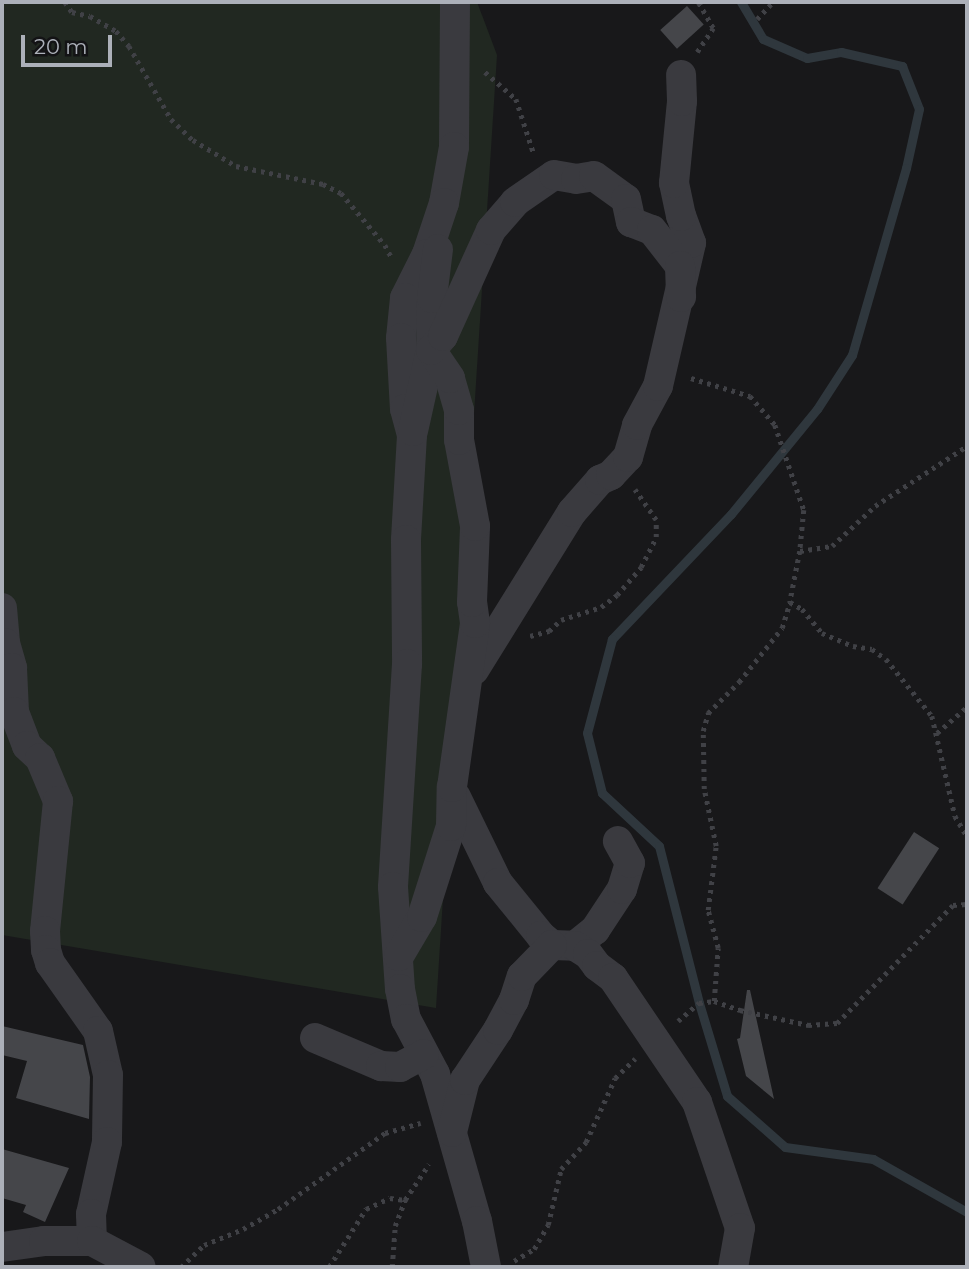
<!DOCTYPE html>
<html>
<head>
<meta charset="utf-8">
<style>
  body { margin:0 }
  #map { position:relative; width:969px; height:1269px; overflow:hidden; background:#18181a; font-family:Montserrat,sans-serif }
  div>[style] { position:absolute }
  [style*='--x'] { left:calc(var(--x)*1px); top:calc(var(--y)*1px); width:calc(var(--w)*1px); rotate:calc(var(--a)*1deg) }
  .green>* { inset:0; background:#212821 }
  .stream>* { height:9px; margin:-4.5px; padding:0 4.5px; transform-origin:4.5px; border-radius:4.5px; background:#2f373d }
  .building>* { inset:0; background:#45464a; transform-origin:0 0 }
  .path>* { height:4.5px; margin-top:-2.25px; transform-origin:0; background:repeating-linear-gradient(90deg,#404146 0 3.5px,transparent 0 8.5px) }
  .street>* { height:30px; margin:-15px; padding:0 15px; transform-origin:15px; border-radius:15px; background:#3a3a3f }
  span { translate:-50% -50%; white-space:nowrap; text-align:center; line-height:1.15; -webkit-text-stroke:6px #131315; paint-order:stroke }
  .frame { position:absolute; inset:0; border:4px solid #acb0b9; pointer-events:none }
  .scale { position:absolute; left:21px; top:35px; width:91px; height:32px; box-sizing:border-box; border:4px solid #acb0b9; border-top:0; padding-left:9px; font-size:21px; line-height:24px; white-space:nowrap; color:#acb0b9; -webkit-text-stroke:5px #131315; paint-order:stroke }
</style>
</head>
<body>
<div id="map">
  <div class="green">
    <i style="clip-path:polygon(2px 2px,477px 2px,497px 55px,436px 1008px,2px 935px)"></i>
  </div>
  <div class="stream">
    <i style="--x:741;--y:2;--w:43;--a:59.3"></i>
    <i style="--x:763;--y:39;--w:48;--a:23.4"></i>
    <i style="--x:807;--y:58;--w:35;--a:-10"></i>
    <i style="--x:841;--y:52;--w:63;--a:12.9"></i>
    <i style="--x:902;--y:66;--w:46;--a:68.4"></i>
    <i style="--x:919;--y:109;--w:60;--a:102.4"></i>
    <i style="--x:906;--y:168;--w:195;--a:106.1"></i>
    <i style="--x:852;--y:355;--w:64;--a:122.9"></i>
    <i style="--x:817;--y:409;--w:136;--a:129.3"></i>
    <i style="--x:731;--y:514;--w:173;--a:133.6"></i>
    <i style="--x:612;--y:639;--w:97;--a:104.9"></i>
    <i style="--x:587;--y:733;--w:62;--a:76"></i>
    <i style="--x:602;--y:793;--w:78;--a:42.9"></i>
    <i style="--x:659;--y:846;--w:162;--a:75.7"></i>
    <i style="--x:699;--y:1003;--w:97;--a:73.2"></i>
    <i style="--x:727;--y:1096;--w:77;--a:41.3"></i>
    <i style="--x:785;--y:1147;--w:89;--a:7.8"></i>
    <i style="--x:873;--y:1159;--w:108;--a:29.4"></i>
  </div>
  <div class="building">
    <i style="left:687px;top:6px;width:25px;height:36px;rotate:48deg"></i>
    <i style="left:914px;top:832px;width:30px;height:67px;rotate:33deg"></i>
    <i style="clip-path:polygon(747px 990px,750px 990px,774px 1099px,746px 1076px,737px 1039px,740px 1038px)"></i>
    <i style="clip-path:polygon(2px 1026px,83px 1045px,90px 1077px,89px 1119px,16px 1098px,27px 1061px,2px 1055px)"></i>
    <i style="clip-path:polygon(2px 1149px,69px 1168px,45px 1222px,23px 1212px,26px 1205px,2px 1198px)"></i>
  </div>
  <div class="path">
    <i style="--x:65;--y:2;--w:12;--a:55"></i>
    <i style="--x:72;--y:12;--w:18;--a:13"></i>
    <i style="--x:90;--y:16;--w:30;--a:30"></i>
    <i style="--x:116;--y:31;--w:20;--a:49"></i>
    <i style="--x:129;--y:46;--w:84;--a:60.1"></i>
    <i style="--x:171;--y:119;--w:30;--a:44"></i>
    <i style="--x:193;--y:140;--w:50;--a:31.2"></i>
    <i style="--x:236;--y:166;--w:89;--a:11.7"></i>
    <i style="--x:323;--y:184;--w:20;--a:27"></i>
    <i style="--x:341;--y:193;--w:68;--a:49.8"></i>
    <i style="--x:385;--y:245;--w:15;--a:62"></i>
    <i style="--x:757;--y:19;--w:23;--a:-47"></i>
    <i style="--x:697;--y:52;--w:29;--a:-56"></i>
    <i style="--x:713;--y:28;--w:30;--a:-120"></i>
    <i style="--x:485;--y:72;--w:41;--a:41.1"></i>
    <i style="--x:516;--y:99;--w:58;--a:71.9"></i>
    <i style="--x:691;--y:378;--w:62;--a:17"></i>
    <i style="--x:750;--y:396;--w:38;--a:49"></i>
    <i style="--x:775;--y:425;--w:90;--a:71.2"></i>
    <i style="--x:804;--y:510;--w:41;--a:95.6"></i>
    <i style="--x:800;--y:551;--w:52;--a:101.1"></i>
    <i style="--x:790;--y:602;--w:14;--a:30"></i>
    <i style="--x:802;--y:609;--w:31;--a:50"></i>
    <i style="--x:822;--y:633;--w:34;--a:23"></i>
    <i style="--x:853;--y:646;--w:19;--a:9"></i>
    <i style="--x:872;--y:649;--w:17;--a:36"></i>
    <i style="--x:886;--y:659;--w:73;--a:51.1"></i>
    <i style="--x:932;--y:716;--w:103;--a:77"></i>
    <i style="--x:955;--y:816;--w:23;--a:59"></i>
    <i style="--x:800;--y:551;--w:32;--a:-9"></i>
    <i style="--x:832;--y:546;--w:59;--a:-42.9"></i>
    <i style="--x:875;--y:506;--w:110;--a:-33.1"></i>
    <i style="--x:530;--y:636;--w:20;--a:-15"></i>
    <i style="--x:549;--y:631;--w:16;--a:-43"></i>
    <i style="--x:561;--y:620;--w:42;--a:-18"></i>
    <i style="--x:601;--y:607;--w:20;--a:-37"></i>
    <i style="--x:617;--y:595;--w:37;--a:-49"></i>
    <i style="--x:641;--y:567;--w:34;--a:-63"></i>
    <i style="--x:656;--y:537;--w:17;--a:-90"></i>
    <i style="--x:656;--y:520;--w:37;--a:-125"></i>
    <i style="--x:937;--y:733;--w:40;--a:-41"></i>
    <i style="--x:714;--y:1001;--w:53;--a:-85.7"></i>
    <i style="--x:718;--y:948;--w:39;--a:-105"></i>
    <i style="--x:708;--y:910;--w:64;--a:-82.9"></i>
    <i style="--x:716;--y:846;--w:58;--a:-101.9"></i>
    <i style="--x:704;--y:789;--w:58;--a:-91"></i>
    <i style="--x:703;--y:731;--w:19;--a:-74"></i>
    <i style="--x:708;--y:713;--w:44;--a:-45"></i>
    <i style="--x:739;--y:682;--w:69;--a:-51.5"></i>
    <i style="--x:782;--y:628;--w:27;--a:-73"></i>
    <i style="--x:678;--y:1021;--w:28;--a:-41"></i>
    <i style="--x:699;--y:1003;--w:15;--a:-8"></i>
    <i style="--x:714;--y:1001;--w:28;--a:19"></i>
    <i style="--x:740;--y:1010;--w:70;--a:12.4"></i>
    <i style="--x:808;--y:1025;--w:29;--a:-4"></i>
    <i style="--x:837;--y:1023;--w:165;--a:-45.5"></i>
    <i style="--x:953;--y:905;--w:14;--a:-4"></i>
    <i style="--x:514;--y:1261;--w:23;--a:-31"></i>
    <i style="--x:534;--y:1249;--w:28;--a:-60"></i>
    <i style="--x:548;--y:1225;--w:57;--a:-76.9"></i>
    <i style="--x:561;--y:1169;--w:37;--a:-47"></i>
    <i style="--x:586;--y:1142;--w:70;--a:-65.6"></i>
    <i style="--x:615;--y:1078;--w:28;--a:-44"></i>
    <i style="--x:181;--y:1267;--w:32;--a:-44"></i>
    <i style="--x:204;--y:1245;--w:42;--a:-22.3"></i>
    <i style="--x:243;--y:1229;--w:40;--a:-29.7"></i>
    <i style="--x:278;--y:1209;--w:131;--a:-35.4"></i>
    <i style="--x:385;--y:1133;--w:37;--a:-16"></i>
    <i style="--x:329;--y:1267;--w:69;--a:-57.5"></i>
    <i style="--x:366;--y:1209;--w:26;--a:-25"></i>
    <i style="--x:390;--y:1198;--w:15;--a:8"></i>
    <i style="--x:392;--y:1267;--w:41;--a:-85.8"></i>
    <i style="--x:395;--y:1226;--w:28;--a:-69"></i>
    <i style="--x:405;--y:1200;--w:43;--a:-56.3"></i>
  </div>
  <div class="street">
    <i style="--x:455;--y:2;--w:145;--a:90.4"></i>
    <i style="--x:454;--y:147;--w:57;--a:100.1"></i>
    <i style="--x:444;--y:203;--w:54;--a:108.4"></i>
    <i style="--x:427;--y:254;--w:49;--a:116.6"></i>
    <i style="--x:405;--y:298;--w:40;--a:95.7"></i>
    <i style="--x:401;--y:338;--w:71;--a:86.8"></i>
    <i style="--x:405;--y:409;--w:27;--a:75"></i>
    <i style="--x:412;--y:435;--w:105;--a:93.3"></i>
    <i style="--x:406;--y:540;--w:124;--a:89.5"></i>
    <i style="--x:407;--y:664;--w:223;--a:93.6"></i>
    <i style="--x:393;--y:887;--w:102;--a:86.1"></i>
    <i style="--x:400;--y:989;--w:31;--a:79"></i>
    <i style="--x:406;--y:1019;--w:62;--a:62.2"></i>
    <i style="--x:435;--y:1074;--w:153;--a:74.1"></i>
    <i style="--x:477;--y:1221;--w:47;--a:78.9"></i>
    <i style="--x:413;--y:431;--w:83;--a:-77.5"></i>
    <i style="--x:431;--y:350;--w:52;--a:-88.9"></i>
    <i style="--x:432;--y:298;--w:49;--a:-83"></i>
    <i style="--x:2;--y:608;--w:35;--a:85"></i>
    <i style="--x:5;--y:643;--w:26;--a:74"></i>
    <i style="--x:12;--y:668;--w:44;--a:87.4"></i>
    <i style="--x:14;--y:712;--w:36;--a:69"></i>
    <i style="--x:27;--y:746;--w:18;--a:43"></i>
    <i style="--x:40;--y:758;--w:47;--a:67.3"></i>
    <i style="--x:58;--y:801;--w:131;--a:95.7"></i>
    <i style="--x:45;--y:931;--w:19;--a:87"></i>
    <i style="--x:46;--y:950;--w:14;--a:73"></i>
    <i style="--x:50;--y:963;--w:83;--a:54.8"></i>
    <i style="--x:98;--y:1031;--w:45;--a:77.2"></i>
    <i style="--x:108;--y:1075;--w:67;--a:90.9"></i>
    <i style="--x:107;--y:1142;--w:74;--a:102.5"></i>
    <i style="--x:91;--y:1214;--w:27;--a:88"></i>
    <i style="--x:474;--y:670;--w:186;--a:-58.2"></i>
    <i style="--x:572;--y:512;--w:43;--a:-48.8"></i>
    <i style="--x:600;--y:480;--w:12;--a:-24"></i>
    <i style="--x:611;--y:475;--w:25;--a:-47"></i>
    <i style="--x:628;--y:457;--w:33;--a:-74"></i>
    <i style="--x:637;--y:425;--w:44;--a:-61.7"></i>
    <i style="--x:658;--y:386;--w:147;--a:-77"></i>
    <i style="--x:691;--y:243;--w:29;--a:-110"></i>
    <i style="--x:681;--y:216;--w:34;--a:-102"></i>
    <i style="--x:674;--y:183;--w:82;--a:-84.4"></i>
    <i style="--x:682;--y:101;--w:26;--a:-92"></i>
    <i style="--x:456;--y:797;--w:96;--a:64"></i>
    <i style="--x:498;--y:883;--w:68;--a:50.9"></i>
    <i style="--x:541;--y:936;--w:14;--a:39"></i>
    <i style="--x:552;--y:945;--w:23;--a:2"></i>
    <i style="--x:575;--y:946;--w:26;--a:-39"></i>
    <i style="--x:595;--y:930;--w:49;--a:-56.6"></i>
    <i style="--x:622;--y:889;--w:27;--a:-73"></i>
    <i style="--x:630;--y:863;--w:25;--a:-119"></i>
    <i style="--x:575;--y:946;--w:15;--a:32"></i>
    <i style="--x:588;--y:954;--w:15;--a:53"></i>
    <i style="--x:597;--y:966;--w:20;--a:37"></i>
    <i style="--x:613;--y:978;--w:150;--a:55.9"></i>
    <i style="--x:697;--y:1102;--w:133;--a:71.2"></i>
    <i style="--x:740;--y:1228;--w:40;--a:100"></i>
    <i style="--x:399;--y:956;--w:45;--a:-59.5"></i>
    <i style="--x:422;--y:917;--w:96;--a:-72.3"></i>
    <i style="--x:451;--y:826;--w:39;--a:-89"></i>
    <i style="--x:452;--y:787;--w:166;--a:-82"></i>
    <i style="--x:475;--y:623;--w:21;--a:-98"></i>
    <i style="--x:472;--y:602;--w:76;--a:-87.7"></i>
    <i style="--x:475;--y:526;--w:87;--a:-100.5"></i>
    <i style="--x:459;--y:440;--w:30;--a:-90"></i>
    <i style="--x:459;--y:410;--w:33;--a:-106"></i>
    <i style="--x:450;--y:378;--w:34;--a:-124"></i>
    <i style="--x:431;--y:350;--w:18;--a:-49"></i>
    <i style="--x:443;--y:336;--w:116;--a:-65.6"></i>
    <i style="--x:491;--y:230;--w:37;--a:-49"></i>
    <i style="--x:515;--y:202;--w:47;--a:-34.7"></i>
    <i style="--x:554;--y:175;--w:22;--a:10"></i>
    <i style="--x:576;--y:179;--w:18;--a:-9"></i>
    <i style="--x:594;--y:176;--w:39;--a:36"></i>
    <i style="--x:626;--y:199;--w:24;--a:78"></i>
    <i style="--x:631;--y:222;--w:22;--a:21"></i>
    <i style="--x:652;--y:230;--w:46;--a:52.1"></i>
    <i style="--x:680;--y:266;--w:31;--a:88"></i>
    <i style="--x:315;--y:1038;--w:72;--a:23"></i>
    <i style="--x:381;--y:1066;--w:19;--a:3"></i>
    <i style="--x:400;--y:1067;--w:27;--a:-28"></i>
    <i style="--x:452;--y:1132;--w:54;--a:-76"></i>
    <i style="--x:465;--y:1080;--w:60;--a:-56.6"></i>
    <i style="--x:498;--y:1030;--w:34;--a:-62"></i>
    <i style="--x:514;--y:1000;--w:25;--a:-72"></i>
    <i style="--x:522;--y:976;--w:43;--a:-45.9"></i>
    <i style="--x:2;--y:1247;--w:42;--a:-8.1"></i>
    <i style="--x:44;--y:1241;--w:48;--a:0"></i>
    <i style="--x:92;--y:1241;--w:55;--a:28"></i>
  </div>
  <div class="frame"></div>
  <div class="scale">20 m</div>
</div>
</body>
</html>
